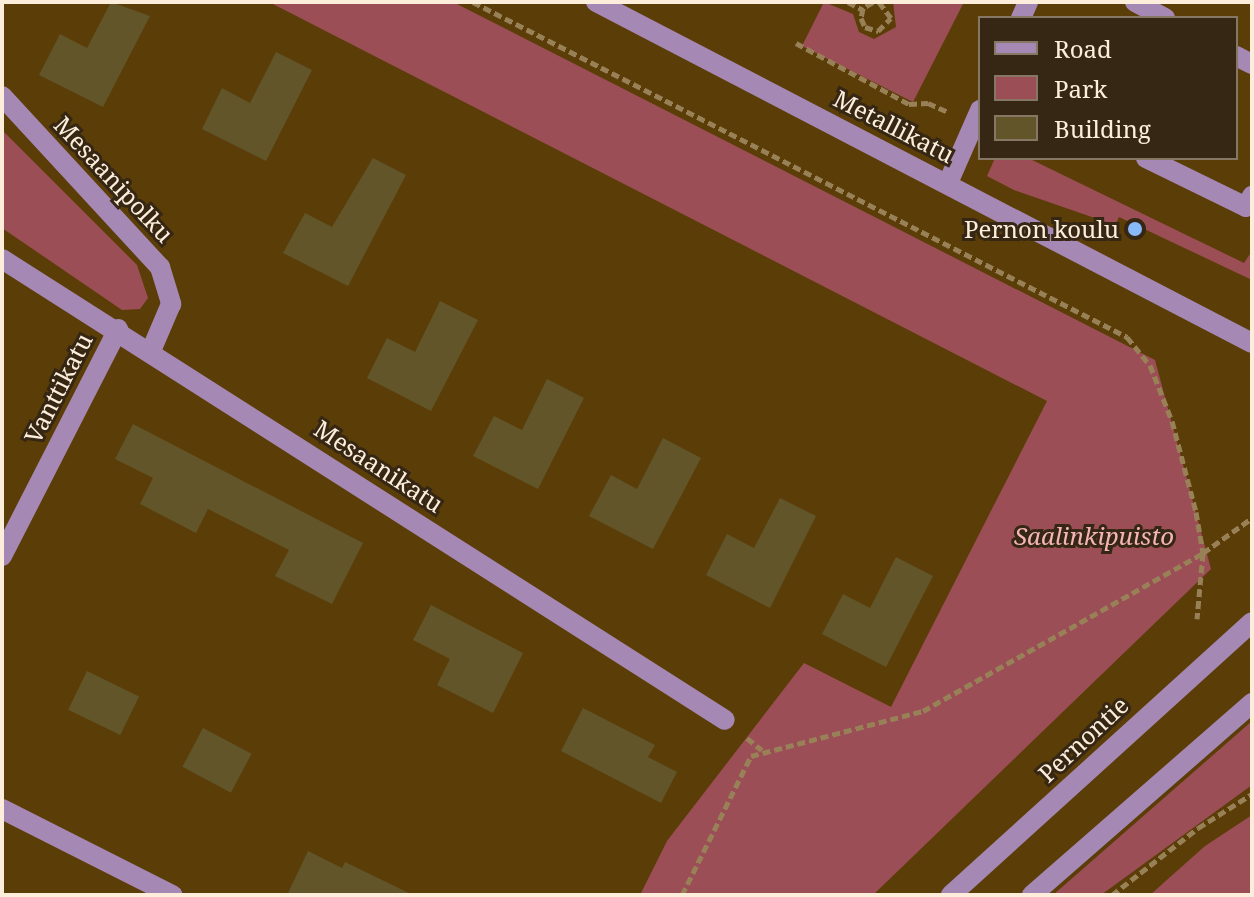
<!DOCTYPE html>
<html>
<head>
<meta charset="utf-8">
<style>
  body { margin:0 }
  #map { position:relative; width:1254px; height:897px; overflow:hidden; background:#5b3d08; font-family:"Noto Serif",serif }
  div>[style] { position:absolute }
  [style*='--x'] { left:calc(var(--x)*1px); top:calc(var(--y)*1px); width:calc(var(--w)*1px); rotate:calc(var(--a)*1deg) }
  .green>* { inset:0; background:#9b4e55 }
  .building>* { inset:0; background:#615529; transform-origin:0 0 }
  .path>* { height:5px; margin-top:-2.5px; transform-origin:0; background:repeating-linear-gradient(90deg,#988057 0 8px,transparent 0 12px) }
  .minor>* { height:20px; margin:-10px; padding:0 10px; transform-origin:10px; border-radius:10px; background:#a688b4 }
  .dots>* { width:22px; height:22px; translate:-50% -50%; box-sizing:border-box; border:4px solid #352714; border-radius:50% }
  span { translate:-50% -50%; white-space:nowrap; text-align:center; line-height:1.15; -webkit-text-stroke:6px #352714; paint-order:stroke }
  .street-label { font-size:24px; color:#fdeedb }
  .poi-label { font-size:24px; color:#fdeedb }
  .right { translate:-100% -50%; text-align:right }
  .park-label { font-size:24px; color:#f5b4b7; font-style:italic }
  .frame { position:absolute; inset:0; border:4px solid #fdeedb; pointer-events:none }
  .legend { position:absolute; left:978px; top:16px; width:260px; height:144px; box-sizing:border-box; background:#352714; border:2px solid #857764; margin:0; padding:10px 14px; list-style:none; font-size:24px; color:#fdeedb }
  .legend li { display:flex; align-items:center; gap:16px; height:40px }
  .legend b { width:40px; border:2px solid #857764 }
</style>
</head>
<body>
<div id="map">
  <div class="green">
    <i style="clip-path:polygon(269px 2px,453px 2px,1155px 360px,1211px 569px,873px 895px,640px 895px,667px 841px,804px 663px,891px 707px,1047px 401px)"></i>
    <i style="clip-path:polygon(824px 2px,853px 14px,859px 32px,874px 39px,896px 27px,893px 2px,964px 2px,913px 102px,802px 46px)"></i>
    <i style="clip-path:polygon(2px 130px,137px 265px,148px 298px,140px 309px,122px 310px,2px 228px)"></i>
    <i style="clip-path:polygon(995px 158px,1028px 158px,1244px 263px,1252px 251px,1252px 280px,1119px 217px,1115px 225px,1014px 190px,987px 176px)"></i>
    <i style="clip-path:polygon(1252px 721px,1252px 785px,1101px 895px,1053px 895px)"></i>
    <i style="clip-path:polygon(1252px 815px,1252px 895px,1150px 895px,1205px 846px)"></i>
  </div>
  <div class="building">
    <i style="clip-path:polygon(111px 2px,150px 16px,103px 107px,39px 75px,60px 34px,87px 48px)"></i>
    <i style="clip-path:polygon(276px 52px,312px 70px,266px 161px,202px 129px,222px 88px,250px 103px)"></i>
    <i style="clip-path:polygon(373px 158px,406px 175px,348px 286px,283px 253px,305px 213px,332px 227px)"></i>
    <i style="clip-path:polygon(440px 301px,478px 320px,431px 411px,367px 378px,387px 338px,415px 352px)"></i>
    <i style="clip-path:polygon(547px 379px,584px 398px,538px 489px,473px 456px,494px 416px,522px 430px)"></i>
    <i style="clip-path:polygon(133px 424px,363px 543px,332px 604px,275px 576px,289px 550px,208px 509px,196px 533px,140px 504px,153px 478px,115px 459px)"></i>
    <i style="clip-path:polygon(663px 438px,701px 458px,653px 549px,589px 516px,611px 475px,637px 489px)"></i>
    <i style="clip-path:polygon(780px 498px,816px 516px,770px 608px,706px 575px,727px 534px,754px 548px)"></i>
    <i style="clip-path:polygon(896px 557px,933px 576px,886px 667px,822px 634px,843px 594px,870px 608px)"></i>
    <i style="clip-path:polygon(431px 605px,523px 653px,493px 713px,437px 685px,450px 659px,413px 640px)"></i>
    <i style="left:87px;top:671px;width:58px;height:43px;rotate:26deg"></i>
    <i style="clip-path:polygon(583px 708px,655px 745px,648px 757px,677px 772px,661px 803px,561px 751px)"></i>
    <i style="left:203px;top:728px;width:55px;height:44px;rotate:28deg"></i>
    <i style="clip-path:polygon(308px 851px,342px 868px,345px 862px,413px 895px,287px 895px)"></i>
  </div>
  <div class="path">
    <i style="--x:473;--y:2;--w:735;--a:27.12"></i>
    <i style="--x:1127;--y:337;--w:36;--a:51"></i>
    <i style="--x:1150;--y:365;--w:60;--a:68.6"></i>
    <i style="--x:1172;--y:421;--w:94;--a:75.2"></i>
    <i style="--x:1196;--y:512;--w:42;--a:80.3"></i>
    <i style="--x:1203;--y:553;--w:66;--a:95.2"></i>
    <i style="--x:848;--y:2;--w:17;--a:28"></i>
    <i style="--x:873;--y:2;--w:12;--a:149"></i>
    <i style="--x:863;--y:8;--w:10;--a:101"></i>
    <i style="--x:861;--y:18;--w:10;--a:66"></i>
    <i style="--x:865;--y:27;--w:14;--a:17"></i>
    <i style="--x:878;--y:31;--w:18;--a:-45"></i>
    <i style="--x:891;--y:18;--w:20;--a:-127"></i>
    <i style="--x:796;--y:43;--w:128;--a:28.4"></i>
    <i style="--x:909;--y:104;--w:19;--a:-3"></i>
    <i style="--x:928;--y:103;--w:22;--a:24"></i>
    <i style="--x:747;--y:738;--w:19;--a:39"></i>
    <i style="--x:682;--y:895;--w:155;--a:-63.6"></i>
    <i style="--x:751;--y:756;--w:178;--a:-14.7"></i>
    <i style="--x:923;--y:711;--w:322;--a:-29.4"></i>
    <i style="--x:1203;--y:553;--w:60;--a:-35.5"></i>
    <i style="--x:1112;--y:895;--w:109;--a:-37.9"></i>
    <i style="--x:1198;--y:828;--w:64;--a:-32.2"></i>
  </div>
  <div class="minor">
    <i style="--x:596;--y:2;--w:739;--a:27.47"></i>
    <i style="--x:1135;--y:2;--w:34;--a:28"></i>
    <i style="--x:1021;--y:18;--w:17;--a:-66"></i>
    <i style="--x:1236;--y:56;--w:18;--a:27"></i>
    <i style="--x:2;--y:96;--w:233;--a:47.3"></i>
    <i style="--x:160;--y:267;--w:39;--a:73"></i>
    <i style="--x:171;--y:304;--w:51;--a:113.1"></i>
    <i style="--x:1146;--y:158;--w:111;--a:26.1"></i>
    <i style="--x:1246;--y:207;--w:13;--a:-61"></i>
    <i style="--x:948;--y:183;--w:80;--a:-66.3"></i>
    <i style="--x:2;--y:259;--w:857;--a:32.52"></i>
    <i style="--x:2;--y:556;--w:255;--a:-62.9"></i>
    <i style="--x:2;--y:809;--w:191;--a:26.8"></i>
    <i style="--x:951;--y:895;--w:406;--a:-42.2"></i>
    <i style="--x:1032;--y:895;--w:292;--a:-41.1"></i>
  </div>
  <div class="dots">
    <i style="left:1135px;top:229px;background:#88bafc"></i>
  </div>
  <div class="street-label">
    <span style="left:894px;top:126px;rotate:27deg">Metallikatu</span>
    <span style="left:114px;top:179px;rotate:47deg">Mesaanipolku</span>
    <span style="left:58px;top:388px;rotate:-63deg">Vanttikatu</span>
    <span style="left:379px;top:466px;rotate:33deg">Mesaanikatu</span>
    <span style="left:1083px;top:739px;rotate:-43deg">Pernontie</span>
  </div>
  <div class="poi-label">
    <span class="right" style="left:1119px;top:229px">Pernon koulu</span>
  </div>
  <div class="park-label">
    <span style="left:1094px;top:536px">Saalinkipuisto</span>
  </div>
  <div class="frame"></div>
  <ul class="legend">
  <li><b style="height:10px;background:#a688b4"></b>Road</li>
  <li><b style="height:22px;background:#9b4e55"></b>Park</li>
  <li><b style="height:22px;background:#615529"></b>Building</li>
  </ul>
</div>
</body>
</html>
